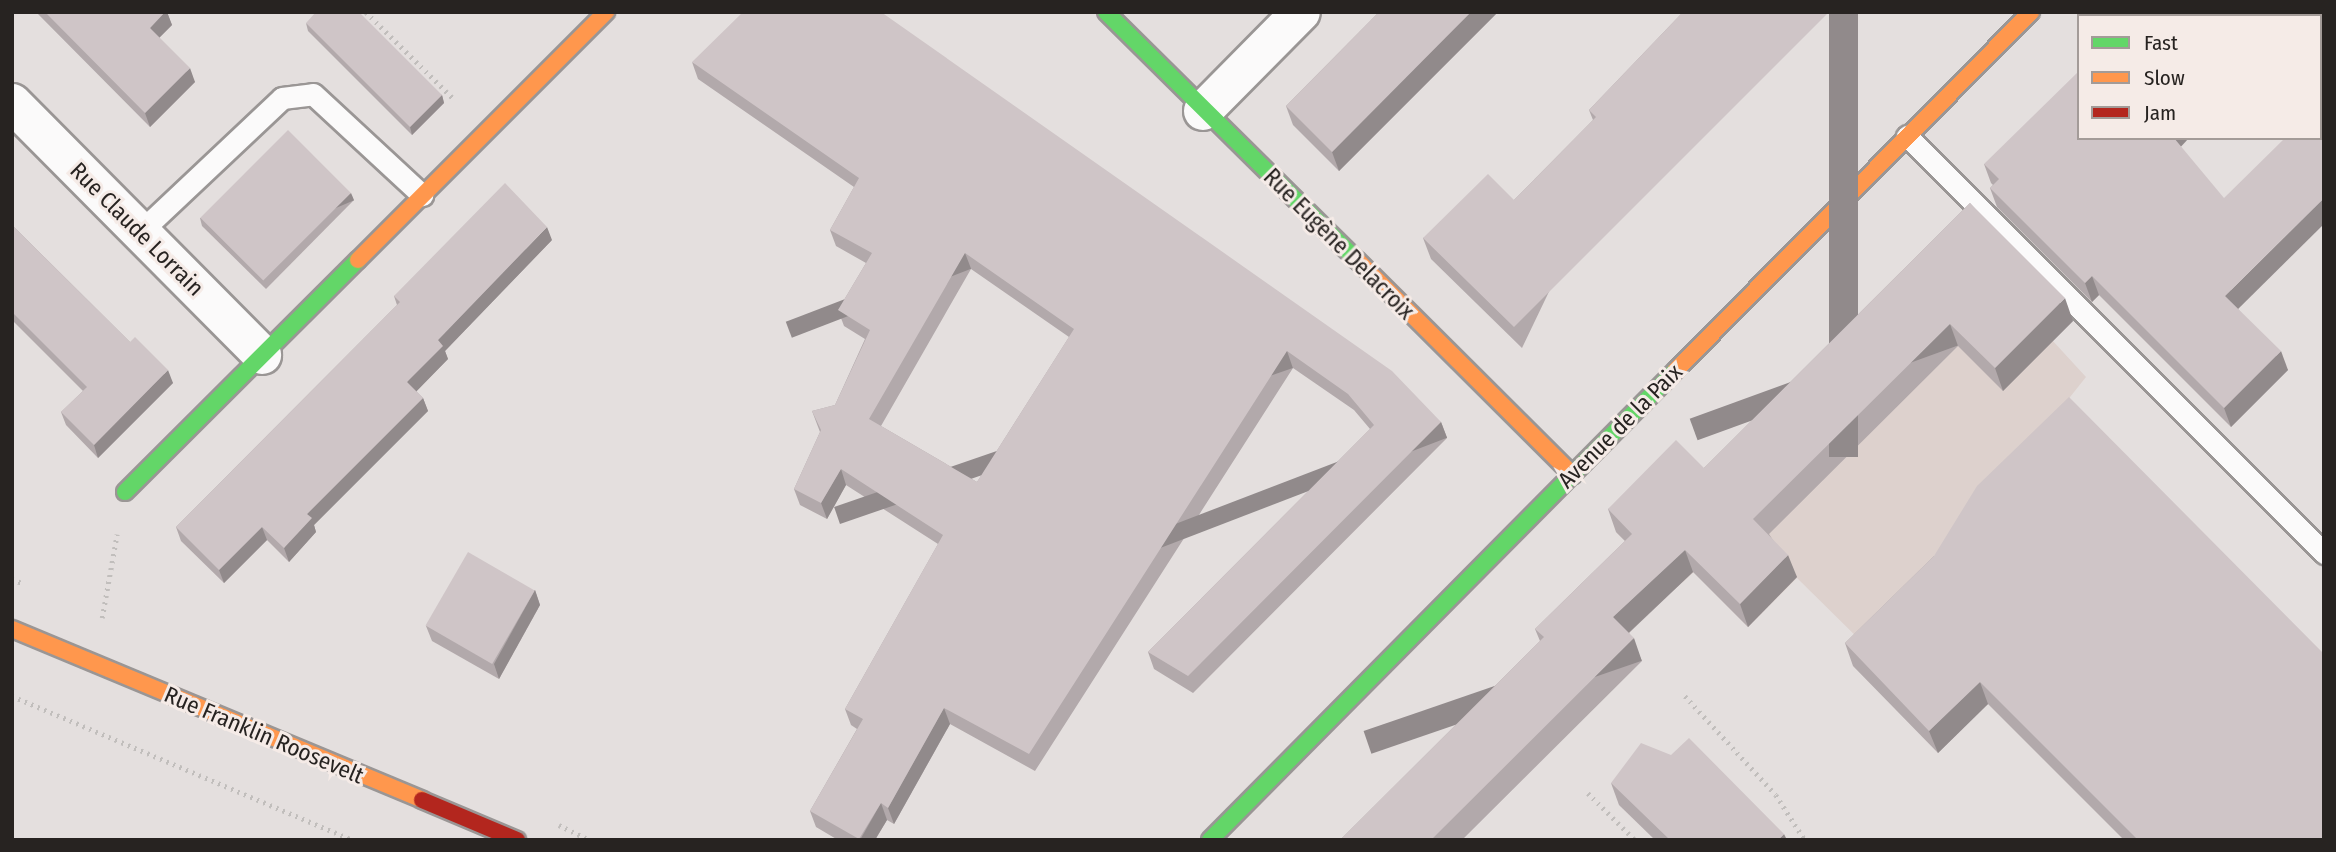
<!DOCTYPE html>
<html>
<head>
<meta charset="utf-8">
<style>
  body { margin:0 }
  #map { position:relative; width:2336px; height:852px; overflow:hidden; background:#e4dfde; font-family:"Fira Sans Condensed",sans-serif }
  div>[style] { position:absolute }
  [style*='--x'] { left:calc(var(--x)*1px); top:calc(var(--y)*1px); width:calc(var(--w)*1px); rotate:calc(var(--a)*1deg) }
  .built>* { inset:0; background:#ddd1cd }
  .path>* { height:4.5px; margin-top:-2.25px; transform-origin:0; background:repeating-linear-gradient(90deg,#c1bebc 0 2px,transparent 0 7px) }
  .roads { filter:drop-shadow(2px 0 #9a9695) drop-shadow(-2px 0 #9a9695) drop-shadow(0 2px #9a9695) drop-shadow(0 -2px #9a9695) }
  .lane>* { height:21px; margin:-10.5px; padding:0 10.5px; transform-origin:10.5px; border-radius:10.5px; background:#fbfafa }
  .street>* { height:38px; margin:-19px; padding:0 19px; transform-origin:19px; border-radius:19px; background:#fbfafa }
  .fast>* { height:16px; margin:-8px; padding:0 8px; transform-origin:8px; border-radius:8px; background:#63d668 }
  .slow>* { height:16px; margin:-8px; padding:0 8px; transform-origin:8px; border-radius:8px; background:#ff974d }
  .jam>* { height:16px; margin:-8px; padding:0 8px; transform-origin:8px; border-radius:8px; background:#b3261e }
  .wall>* { inset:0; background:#b2a9ab }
  .shaded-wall>* { inset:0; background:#918a8b; transform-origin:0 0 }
  .building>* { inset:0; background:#cfc5c7; transform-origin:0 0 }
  span { translate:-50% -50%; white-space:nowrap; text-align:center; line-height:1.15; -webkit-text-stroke:6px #f5ebe7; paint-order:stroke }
  .street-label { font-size:23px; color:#272321 }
  .frame { position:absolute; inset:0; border:14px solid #272321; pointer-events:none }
  .legend { position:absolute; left:2077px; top:14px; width:245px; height:126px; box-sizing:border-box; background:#f5ebe7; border:2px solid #a39b98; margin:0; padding:9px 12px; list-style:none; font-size:21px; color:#272321 }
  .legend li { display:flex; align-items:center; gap:14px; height:35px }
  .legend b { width:35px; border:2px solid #a39b98 }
</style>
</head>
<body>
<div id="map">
  <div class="built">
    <i style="clip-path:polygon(1962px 242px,2086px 377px,1869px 649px,1797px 578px,1748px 627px,1694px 572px,1674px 590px,1616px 532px,1712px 490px)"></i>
  </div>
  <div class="path">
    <i style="--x:366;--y:12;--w:125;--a:44.7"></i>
    <i style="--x:12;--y:579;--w:11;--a:22"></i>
    <i style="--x:102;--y:618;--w:85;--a:-79.9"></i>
    <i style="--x:12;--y:696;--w:370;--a:22.9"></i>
    <i style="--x:1685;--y:696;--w:134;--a:47.4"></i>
    <i style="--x:1776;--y:795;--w:54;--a:57.2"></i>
    <i style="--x:1588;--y:793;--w:66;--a:45"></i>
    <i style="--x:559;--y:825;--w:34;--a:26"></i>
  </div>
  <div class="roads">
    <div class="lane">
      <i style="--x:1907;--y:136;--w:590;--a:45"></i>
      <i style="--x:140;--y:232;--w:195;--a:-43.3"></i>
      <i style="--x:282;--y:98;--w:31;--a:-7"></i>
      <i style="--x:313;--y:94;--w:149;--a:42.8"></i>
    </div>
    <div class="street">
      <i style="--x:12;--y:103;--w:355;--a:45.2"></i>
      <i style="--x:1203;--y:111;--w:139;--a:-45.3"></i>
    </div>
    <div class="fast">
      <i style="--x:1106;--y:12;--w:353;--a:44.7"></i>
      <i style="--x:125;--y:492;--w:329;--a:-44.9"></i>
      <i style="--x:1210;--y:840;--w:662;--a:-45.24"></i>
    </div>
    <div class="slow">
      <i style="--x:358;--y:260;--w:351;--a:-45"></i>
      <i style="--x:1357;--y:260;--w:305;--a:44.9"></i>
      <i style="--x:1676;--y:370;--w:504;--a:-45.24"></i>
      <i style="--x:12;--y:629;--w:444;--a:22.6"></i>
    </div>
    <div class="jam">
      <i style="--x:422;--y:800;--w:103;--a:22.8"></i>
    </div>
  </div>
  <div class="wall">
    <i style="clip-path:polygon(36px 12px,167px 12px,172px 25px,159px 38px,195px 82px,150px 127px)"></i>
    <i style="clip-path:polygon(1379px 12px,1498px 12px,1339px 171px,1293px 125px,1286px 106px)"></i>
    <i style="clip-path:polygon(1683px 12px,1522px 348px,1431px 259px,1423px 238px,1514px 200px,1593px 120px,1589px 110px)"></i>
    <i style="clip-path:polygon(306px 23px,442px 95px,444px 103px,412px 135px,308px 31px)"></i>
    <i style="clip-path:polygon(evenodd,692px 62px,1441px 422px,1447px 438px,1193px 693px,1154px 669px,1148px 652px,1370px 429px,1354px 410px,1293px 368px,1035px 771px,950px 724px,894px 824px,887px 820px,875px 840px,838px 840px,816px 827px,810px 811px,857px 729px,851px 725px,845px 709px,938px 544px,846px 485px,827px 519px,800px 505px,794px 489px,820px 432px,812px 411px,835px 405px,865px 339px,844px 326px,838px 310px,866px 263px,836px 246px,830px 230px,854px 187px,698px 79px,692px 62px,971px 269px,1069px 337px,977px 482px,881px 426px,971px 269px)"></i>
    <i style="clip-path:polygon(2181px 147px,2238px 309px,2288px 370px,2231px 427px,2099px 295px,2092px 302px,1997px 207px,1990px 188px,1993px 185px,1991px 183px,1984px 164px)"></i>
    <i style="clip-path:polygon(354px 200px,266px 289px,202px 226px,200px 218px)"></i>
    <i style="clip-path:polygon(1970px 203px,2073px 321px,2003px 391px,1958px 346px,1769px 534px,1797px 577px,1748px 627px,1693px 572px,1629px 633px,1642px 661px,1462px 840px,1340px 840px,1540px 641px,1535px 629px,1625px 541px,1616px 532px,1608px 509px,1704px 468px)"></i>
    <i style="clip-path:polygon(12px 225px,130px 342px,173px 383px,98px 458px,66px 425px,61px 412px,83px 391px,12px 320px)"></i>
    <i style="clip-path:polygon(552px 240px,445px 351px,448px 359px,416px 391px,423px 398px,428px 411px,314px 525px,316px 532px,289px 562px,267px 540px,224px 583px,181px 541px,176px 527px,397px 305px,394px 296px)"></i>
    <i style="clip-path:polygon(1934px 556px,2324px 840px,2124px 840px,1988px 704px,1938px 753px,1853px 666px,1845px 643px)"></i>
    <i style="clip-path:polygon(535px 590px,540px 605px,499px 679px,432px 641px,426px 626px)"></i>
    <i style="clip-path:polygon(1611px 783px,1787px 840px,1655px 840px,1619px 805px)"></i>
  </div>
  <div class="shaded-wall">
    <i style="clip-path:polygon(165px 12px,167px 12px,172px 25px,155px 42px,150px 28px)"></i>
    <i style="clip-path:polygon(1471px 12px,1498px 12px,1339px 171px,1332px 152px)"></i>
    <i style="left:1829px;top:12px;width:29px;height:445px"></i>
    <i style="clip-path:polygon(2215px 12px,2240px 12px,2237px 16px,2211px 16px)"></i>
    <i style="clip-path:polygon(190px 68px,195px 82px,150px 127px,145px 113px)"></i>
    <i style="clip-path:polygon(442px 95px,444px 103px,412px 135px,410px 127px)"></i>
    <i style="clip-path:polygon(2171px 138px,2189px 138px,2176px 152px)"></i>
    <i style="left:351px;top:193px;width:8px;height:124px;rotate:67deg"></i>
    <i style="clip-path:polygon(2324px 198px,2324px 224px,2232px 315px,2225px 296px)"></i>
    <i style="clip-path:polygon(547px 227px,552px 240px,445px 351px,448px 359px,412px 396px,407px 382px,438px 340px)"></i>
    <i style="left:965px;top:253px;width:17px;height:192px;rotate:69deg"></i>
    <i style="clip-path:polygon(2092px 276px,2099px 295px,2092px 302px,2085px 283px)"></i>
    <i style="clip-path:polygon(2065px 298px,2073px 321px,2003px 391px,1995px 368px)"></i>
    <i style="left:1950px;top:324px;width:23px;height:277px;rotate:70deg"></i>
    <i style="left:1287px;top:351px;width:18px;height:479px;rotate:71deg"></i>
    <i style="clip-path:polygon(2281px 351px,2288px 370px,2231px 427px,2224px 408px)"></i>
    <i style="clip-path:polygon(168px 370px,173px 383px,98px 458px,94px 445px)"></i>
    <i style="clip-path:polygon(423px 398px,428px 411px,314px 525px,316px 532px,289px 562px,284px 548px,307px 514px)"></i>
    <i style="left:1441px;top:422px;width:17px;height:359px;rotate:69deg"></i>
    <i style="clip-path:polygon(841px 469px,846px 485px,827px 519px,821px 503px)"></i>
    <i style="clip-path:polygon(262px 527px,267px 540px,224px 583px,219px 570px)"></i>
    <i style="clip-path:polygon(1685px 550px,1693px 572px,1621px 640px,1613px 617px)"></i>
    <i style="clip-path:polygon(1788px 555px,1797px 577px,1748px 627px,1740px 604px)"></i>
    <i style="clip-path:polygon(535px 590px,540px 605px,499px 679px,494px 664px)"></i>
    <i style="left:1634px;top:638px;width:24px;height:286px;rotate:71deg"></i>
    <i style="clip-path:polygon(1980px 682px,1988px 704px,1938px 753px,1929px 731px)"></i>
    <i style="clip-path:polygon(944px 708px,950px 724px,894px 824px,888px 808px)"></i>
    <i style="clip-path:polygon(881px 803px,887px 820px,875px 840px,860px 840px)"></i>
    <i style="clip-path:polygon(1784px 834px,1787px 840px,1778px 840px)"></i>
  </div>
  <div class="building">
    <i style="clip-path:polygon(45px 12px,165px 12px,150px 28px,190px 68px,145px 113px)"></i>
    <i style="clip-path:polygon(316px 12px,359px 12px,442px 95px,410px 127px,306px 23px)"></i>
    <i style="clip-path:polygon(evenodd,743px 12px,881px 12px,1392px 371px,1441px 422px,1188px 676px,1148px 652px,1374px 425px,1348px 394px,1287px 351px,1029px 754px,944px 708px,888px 808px,881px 803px,859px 839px,810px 811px,863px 719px,845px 709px,943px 535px,841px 469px,821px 503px,794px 489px,821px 430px,812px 411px,835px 405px,870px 330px,838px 310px,872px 253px,830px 230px,859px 178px,692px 62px,743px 12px,965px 253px,1074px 329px,977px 482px,869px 419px,965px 253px)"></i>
    <i style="clip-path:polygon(1379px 12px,1471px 12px,1332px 152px,1286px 106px)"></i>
    <i style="clip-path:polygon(1683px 12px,1829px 12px,1514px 327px,1423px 238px,1488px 174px,1514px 200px,1596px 117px,1589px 110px)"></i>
    <i style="left:2138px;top:12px;width:77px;height:6px"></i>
    <i style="clip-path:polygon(2079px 71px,2079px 138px,2174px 138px,2224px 198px,2285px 138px,2320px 138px,2320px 103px,2324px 100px,2324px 198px,2225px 296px,2281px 351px,2224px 408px,2092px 276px,2085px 283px,1990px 188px,1999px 179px,1984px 164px)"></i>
    <i style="left:288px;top:130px;width:89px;height:124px;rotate:45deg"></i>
    <i style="clip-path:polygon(505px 183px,547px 227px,438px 340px,443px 346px,407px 382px,423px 398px,307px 514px,312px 518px,284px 548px,262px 527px,219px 570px,176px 527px,400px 302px,394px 296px)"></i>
    <i style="clip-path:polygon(1970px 203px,2065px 298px,1995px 368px,1950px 324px,1753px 519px,1788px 555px,1740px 604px,1685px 550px,1613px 617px,1634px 638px,1431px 840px,1340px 840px,1544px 637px,1535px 629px,1632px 534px,1608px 509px,1676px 440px,1704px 468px)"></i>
    <i style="clip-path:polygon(12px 225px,130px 342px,135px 337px,168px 370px,94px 445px,61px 412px,87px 387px,12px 312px)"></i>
    <i style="clip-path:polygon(2069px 397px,2324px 654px,2324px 840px,2138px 840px,1980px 682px,1929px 731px,1845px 643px,1934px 556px,1977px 486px)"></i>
    <i style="left:468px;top:552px;width:77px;height:85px;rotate:30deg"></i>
    <i style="clip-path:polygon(1689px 738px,1784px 834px,1778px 840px,1670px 840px,1611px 783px,1641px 743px,1671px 755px)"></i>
  </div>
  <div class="street-label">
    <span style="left:137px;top:229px;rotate:45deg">Rue Claude Lorrain</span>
    <span style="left:1339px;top:244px;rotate:45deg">Rue Eugène Delacroix</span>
    <span style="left:1620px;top:426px;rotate:-45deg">Avenue de la Paix</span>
    <span style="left:264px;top:735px;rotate:23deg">Rue Franklin Roosevelt</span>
  </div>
  <div class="frame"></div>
  <ul class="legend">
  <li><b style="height:9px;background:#63d668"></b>Fast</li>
  <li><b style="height:9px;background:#ff974d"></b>Slow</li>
  <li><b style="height:9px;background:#b3261e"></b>Jam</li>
  </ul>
</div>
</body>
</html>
